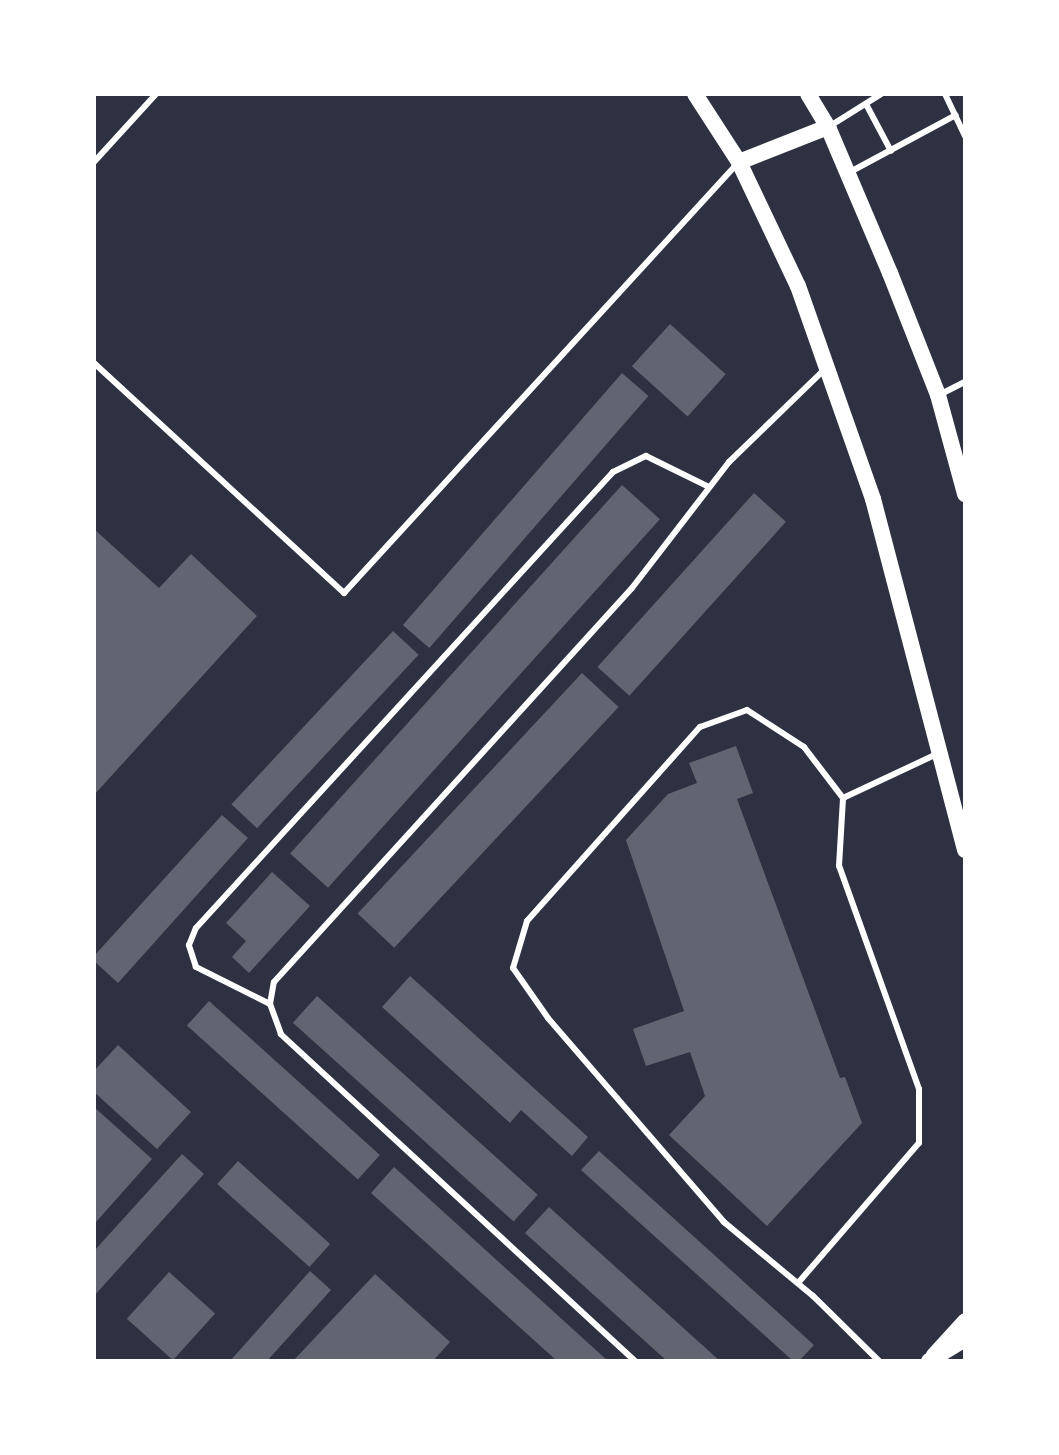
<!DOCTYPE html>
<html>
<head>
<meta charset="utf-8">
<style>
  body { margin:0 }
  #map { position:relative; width:1059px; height:1455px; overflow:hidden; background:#2d3142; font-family:Barlow,sans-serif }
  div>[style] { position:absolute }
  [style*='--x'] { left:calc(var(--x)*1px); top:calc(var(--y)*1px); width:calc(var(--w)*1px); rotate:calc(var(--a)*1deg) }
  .building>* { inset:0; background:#626471; transform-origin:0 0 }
  .service>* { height:6px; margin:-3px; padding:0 3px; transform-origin:3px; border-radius:3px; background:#fff }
  .tertiary>* { height:14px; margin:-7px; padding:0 7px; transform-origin:7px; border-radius:7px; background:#fff }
  .secondary>* { height:16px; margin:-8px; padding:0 8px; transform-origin:8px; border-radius:8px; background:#fff }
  span { translate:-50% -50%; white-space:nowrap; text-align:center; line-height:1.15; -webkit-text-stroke:7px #fff; paint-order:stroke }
  .frame { position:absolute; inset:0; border:96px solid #fff; pointer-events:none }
</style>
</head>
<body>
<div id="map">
  <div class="building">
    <i style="left:670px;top:324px;width:75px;height:57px;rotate:42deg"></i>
    <i style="left:622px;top:373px;width:35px;height:334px;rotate:41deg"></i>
    <i style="left:622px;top:485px;width:51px;height:496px;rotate:42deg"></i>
    <i style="left:754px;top:493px;width:43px;height:234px;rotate:42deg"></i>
    <i style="clip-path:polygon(94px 529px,159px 588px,191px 554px,257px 616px,94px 795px)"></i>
    <i style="left:393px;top:631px;width:35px;height:237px;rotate:43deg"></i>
    <i style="left:582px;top:673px;width:50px;height:329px;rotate:43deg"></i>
    <i style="clip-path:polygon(736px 746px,753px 793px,737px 799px,840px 1078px,845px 1077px,862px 1123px,767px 1226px,669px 1135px,705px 1096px,690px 1052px,646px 1066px,633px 1029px,684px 1011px,626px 840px,668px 794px,697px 783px,689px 763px)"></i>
    <i style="clip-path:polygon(222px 815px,248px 838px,118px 983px,94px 961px,94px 956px)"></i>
    <i style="clip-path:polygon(272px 872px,310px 906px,249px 973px,232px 957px,246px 941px,226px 923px)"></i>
    <i style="clip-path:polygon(410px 976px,588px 1137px,572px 1156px,521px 1110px,510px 1123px,382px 1007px)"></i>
    <i style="left:317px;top:996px;width:297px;height:36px;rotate:42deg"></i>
    <i style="left:209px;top:1001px;width:230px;height:33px;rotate:42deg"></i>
    <i style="clip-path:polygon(118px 1045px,191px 1112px,157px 1149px,94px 1092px,94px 1071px)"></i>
    <i style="clip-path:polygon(94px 1107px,152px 1159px,96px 1222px,94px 1220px)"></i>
    <i style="clip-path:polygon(599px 1151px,814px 1345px,799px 1361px,793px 1361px,581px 1170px)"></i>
    <i style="clip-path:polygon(182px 1154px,204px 1174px,94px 1296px,94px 1251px)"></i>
    <i style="left:238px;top:1161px;width:124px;height:31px;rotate:42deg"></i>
    <i style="clip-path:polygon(394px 1167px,608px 1361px,557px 1361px,371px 1193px)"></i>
    <i style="clip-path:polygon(549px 1207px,720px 1361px,667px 1361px,525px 1233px)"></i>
    <i style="clip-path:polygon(310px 1271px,331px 1290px,267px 1361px,230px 1361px)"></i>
    <i style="left:169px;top:1272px;width:62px;height:63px;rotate:42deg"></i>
    <i style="clip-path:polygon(375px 1274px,450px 1342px,433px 1361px,293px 1361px)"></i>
  </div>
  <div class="service">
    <i style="--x:945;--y:94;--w:47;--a:64.5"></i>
    <i style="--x:866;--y:104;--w:53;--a:62"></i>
    <i style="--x:830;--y:126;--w:60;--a:-32.1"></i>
    <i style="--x:94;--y:162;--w:92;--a:-47.6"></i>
    <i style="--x:850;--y:172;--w:120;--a:-28.3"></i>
    <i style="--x:94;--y:363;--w:340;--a:42.6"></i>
    <i style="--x:344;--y:593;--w:582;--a:-47.51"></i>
    <i style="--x:941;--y:394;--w:27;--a:-27"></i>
    <i style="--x:270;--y:1004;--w:83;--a:-153.4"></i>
    <i style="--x:196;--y:967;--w:23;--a:-108"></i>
    <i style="--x:189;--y:945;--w:18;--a:-68"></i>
    <i style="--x:196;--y:928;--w:618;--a:-47.56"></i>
    <i style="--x:613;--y:472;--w:37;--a:-26"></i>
    <i style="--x:646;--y:456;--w:70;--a:26.2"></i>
    <i style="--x:798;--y:1283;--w:185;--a:-49.2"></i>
    <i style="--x:919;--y:1143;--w:54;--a:-90"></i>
    <i style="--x:919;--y:1089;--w:237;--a:-109.7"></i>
    <i style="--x:839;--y:866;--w:68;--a:-86.6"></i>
    <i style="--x:635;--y:1361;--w:482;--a:-137.3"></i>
    <i style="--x:281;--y:1034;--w:32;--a:-110"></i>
    <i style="--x:270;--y:1004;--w:22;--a:-80"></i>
    <i style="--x:274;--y:982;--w:532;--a:-47.74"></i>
    <i style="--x:632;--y:588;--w:159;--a:-52.4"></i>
    <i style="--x:729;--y:462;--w:132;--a:-44.1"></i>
    <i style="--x:879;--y:1361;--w:93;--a:-135.4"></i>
    <i style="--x:813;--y:1296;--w:116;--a:-140.3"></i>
    <i style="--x:724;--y:1222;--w:269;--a:-130.8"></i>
    <i style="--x:548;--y:1018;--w:61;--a:-125"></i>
    <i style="--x:513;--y:968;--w:49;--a:-73.4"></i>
    <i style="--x:527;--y:921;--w:260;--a:-48.3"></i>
    <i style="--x:700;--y:727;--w:50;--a:-19.9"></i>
    <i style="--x:747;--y:710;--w:68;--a:33"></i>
    <i style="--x:804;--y:747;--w:64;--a:52.6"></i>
    <i style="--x:843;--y:798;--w:106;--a:-25.1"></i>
  </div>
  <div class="tertiary">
    <i style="--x:933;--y:1355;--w:47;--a:-47.6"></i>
  </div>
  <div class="secondary">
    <i style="--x:695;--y:94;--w:81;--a:57.1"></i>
    <i style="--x:739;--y:162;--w:137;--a:64.6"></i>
    <i style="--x:798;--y:286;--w:226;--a:70.6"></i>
    <i style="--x:873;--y:499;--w:363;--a:75.3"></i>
    <i style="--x:808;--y:94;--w:39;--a:59"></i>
    <i style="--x:828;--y:127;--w:159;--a:67"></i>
    <i style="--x:890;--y:273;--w:131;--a:68.5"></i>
    <i style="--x:938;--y:395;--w:103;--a:74.7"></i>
    <i style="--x:739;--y:162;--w:96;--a:-21.5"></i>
    <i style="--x:929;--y:1361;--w:42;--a:-31.4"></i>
  </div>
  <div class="frame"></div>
</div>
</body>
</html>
